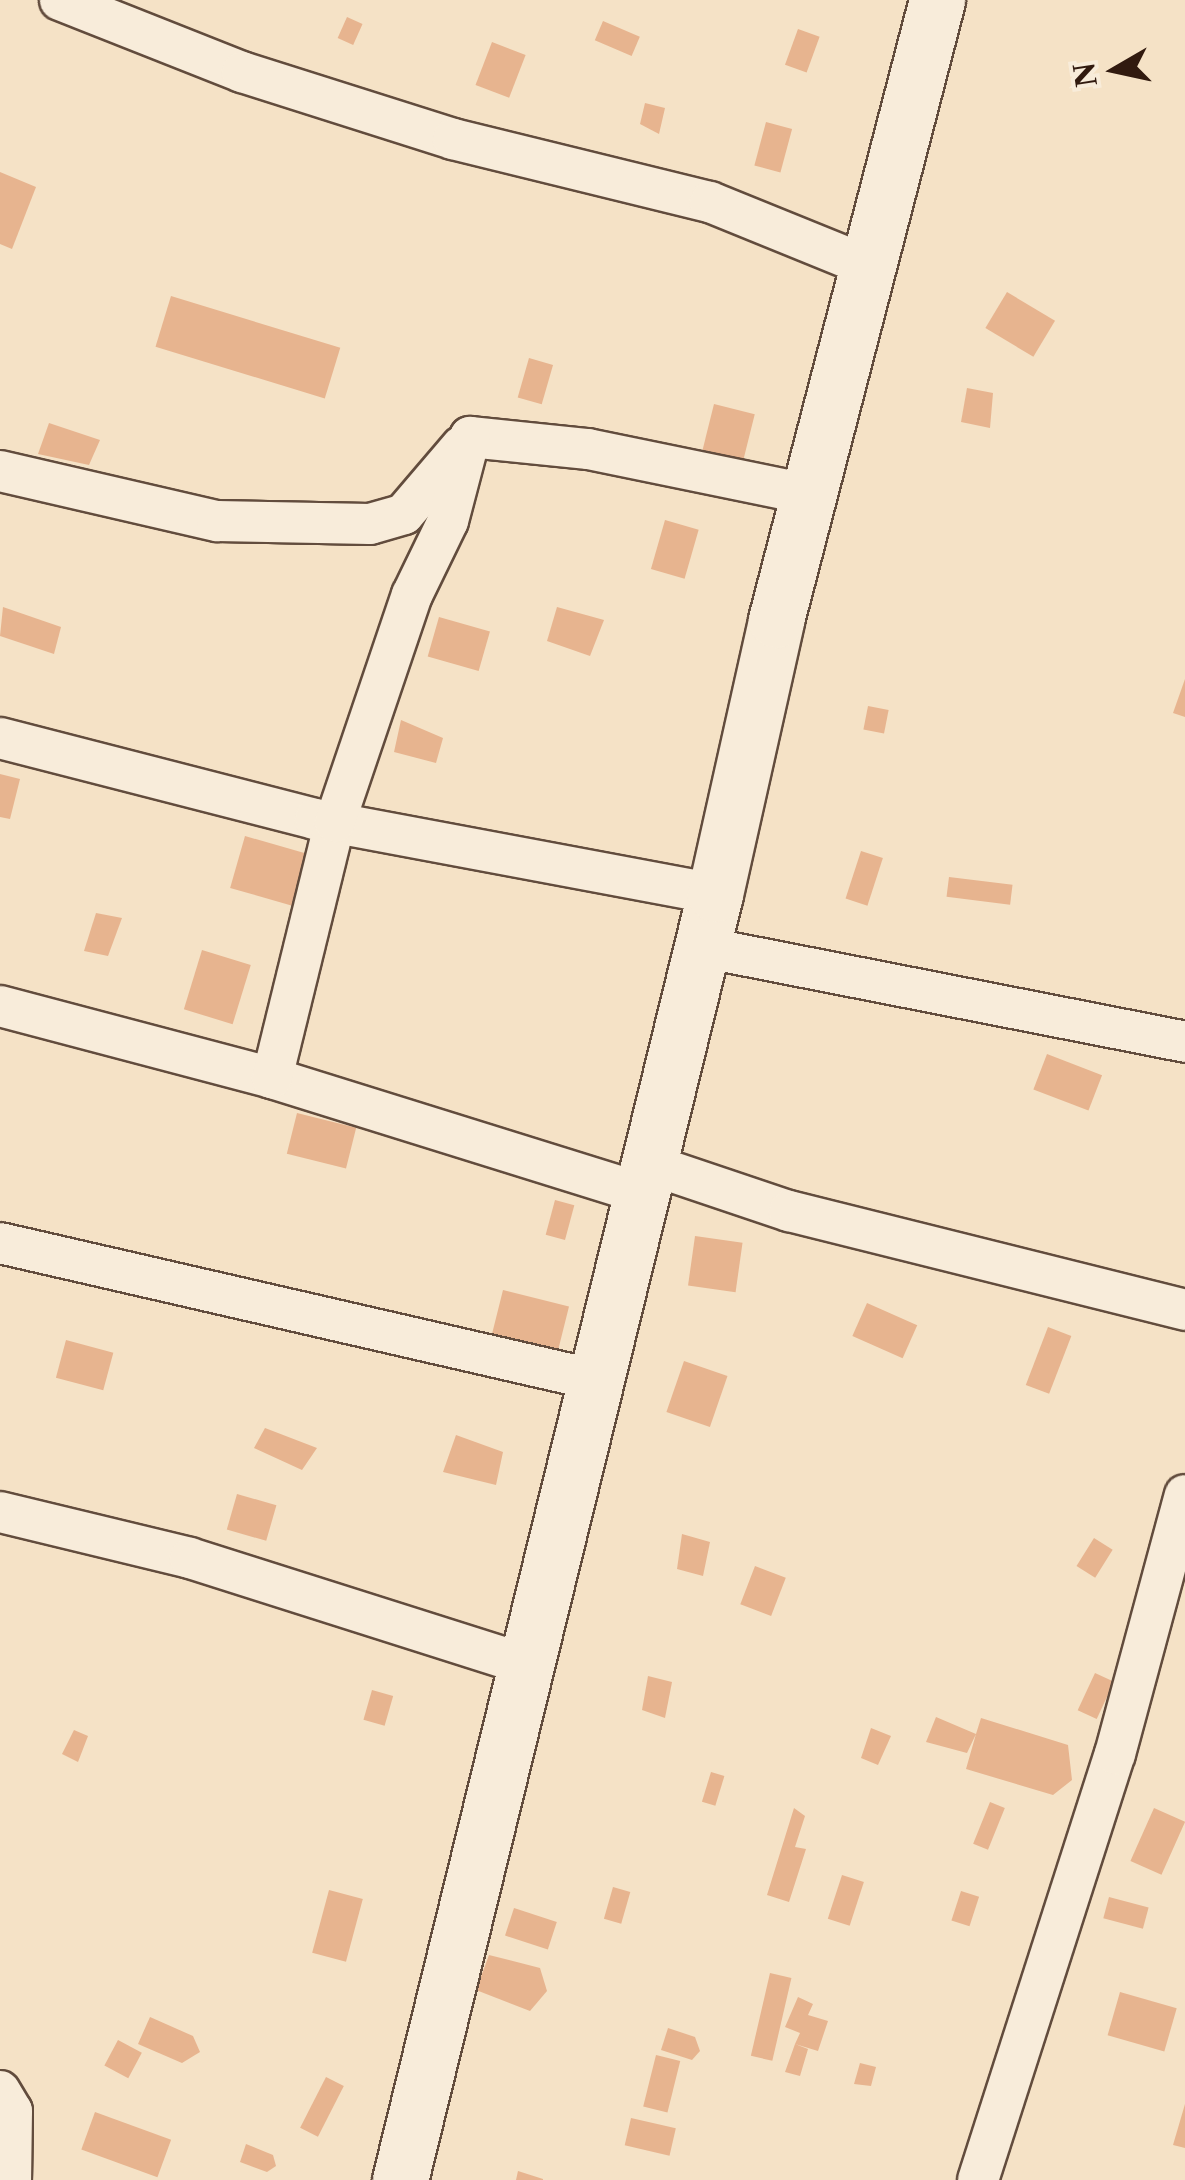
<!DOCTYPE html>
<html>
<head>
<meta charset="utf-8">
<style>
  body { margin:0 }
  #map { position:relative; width:1185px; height:2180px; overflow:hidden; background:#f5e2c6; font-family:"Libre Caslon Text",serif }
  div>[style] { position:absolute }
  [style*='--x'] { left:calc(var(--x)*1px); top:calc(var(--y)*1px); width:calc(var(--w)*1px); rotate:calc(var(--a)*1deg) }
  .building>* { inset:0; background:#e7b48f; transform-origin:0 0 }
  .roads { filter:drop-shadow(2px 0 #624c3d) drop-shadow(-2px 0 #624c3d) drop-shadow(0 2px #624c3d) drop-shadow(0 -2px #624c3d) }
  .street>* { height:40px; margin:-20px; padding:0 20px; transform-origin:20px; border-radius:20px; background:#f8ecda }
  .secondary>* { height:55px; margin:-27.5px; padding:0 27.5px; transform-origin:27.5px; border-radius:27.5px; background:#f8ecda }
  span { translate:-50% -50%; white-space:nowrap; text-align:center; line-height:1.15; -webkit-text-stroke:10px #f8ecda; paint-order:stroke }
  .north { position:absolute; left:1065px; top:20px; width:100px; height:100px; -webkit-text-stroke:8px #f8ecda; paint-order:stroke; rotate:261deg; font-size:28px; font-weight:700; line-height:40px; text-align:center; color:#311a0f }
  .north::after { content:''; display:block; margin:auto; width:35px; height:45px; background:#311a0f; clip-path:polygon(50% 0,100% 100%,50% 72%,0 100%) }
</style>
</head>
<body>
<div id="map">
  <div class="building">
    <i style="left:347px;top:17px;width:17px;height:23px;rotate:24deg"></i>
    <i style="left:603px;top:21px;width:40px;height:21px;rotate:23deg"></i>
    <i style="left:798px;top:29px;width:23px;height:38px;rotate:20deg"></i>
    <i style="left:492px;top:42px;width:36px;height:46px;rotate:21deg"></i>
    <i style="clip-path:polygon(645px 103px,665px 108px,659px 134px,640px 124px)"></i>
    <i style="left:766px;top:122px;width:27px;height:45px;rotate:15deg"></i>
    <i style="clip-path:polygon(0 172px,36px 187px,12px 249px,0 244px)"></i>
    <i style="left:1007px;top:292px;width:56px;height:42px;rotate:31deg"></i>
    <i style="left:171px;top:296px;width:177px;height:53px;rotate:17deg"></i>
    <i style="left:529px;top:358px;width:25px;height:41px;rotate:16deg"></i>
    <i style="clip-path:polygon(967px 388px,993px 393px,990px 428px,961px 422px)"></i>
    <i style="left:714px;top:404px;width:42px;height:53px;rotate:14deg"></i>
    <i style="clip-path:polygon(49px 423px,100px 440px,89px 465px,38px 454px)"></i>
    <i style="left:665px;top:520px;width:35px;height:51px;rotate:16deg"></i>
    <i style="clip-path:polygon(3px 607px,61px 627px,54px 654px,0 636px)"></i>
    <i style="clip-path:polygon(557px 607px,604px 620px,590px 656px,547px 641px)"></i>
    <i style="left:439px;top:617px;width:53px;height:41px;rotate:16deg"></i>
    <i style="clip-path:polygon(1185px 679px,1185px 717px,1173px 713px)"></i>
    <i style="left:868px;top:706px;width:21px;height:24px;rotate:11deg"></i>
    <i style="clip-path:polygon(401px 720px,443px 738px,436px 763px,394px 752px)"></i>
    <i style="clip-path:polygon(0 774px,20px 779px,10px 819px,0 817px)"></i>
    <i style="left:245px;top:836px;width:78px;height:54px;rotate:16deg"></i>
    <i style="left:861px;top:851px;width:23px;height:50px;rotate:18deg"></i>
    <i style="left:949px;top:877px;width:64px;height:20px;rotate:7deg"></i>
    <i style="clip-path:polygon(96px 913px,122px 918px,108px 956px,84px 951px)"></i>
    <i style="left:202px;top:950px;width:51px;height:62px;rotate:17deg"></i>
    <i style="left:1047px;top:1054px;width:59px;height:38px;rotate:21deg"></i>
    <i style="left:297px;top:1113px;width:61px;height:42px;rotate:14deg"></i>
    <i style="left:555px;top:1200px;width:20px;height:36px;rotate:15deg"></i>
    <i style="left:695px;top:1236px;width:48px;height:50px;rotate:8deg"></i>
    <i style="left:503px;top:1290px;width:68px;height:50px;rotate:14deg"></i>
    <i style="left:867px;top:1303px;width:55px;height:36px;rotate:24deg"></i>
    <i style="left:1048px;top:1327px;width:25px;height:62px;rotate:21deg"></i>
    <i style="left:66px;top:1340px;width:49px;height:39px;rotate:15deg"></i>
    <i style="left:684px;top:1361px;width:46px;height:54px;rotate:19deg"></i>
    <i style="clip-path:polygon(265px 1428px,317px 1448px,302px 1470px,254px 1448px)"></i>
    <i style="clip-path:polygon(456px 1435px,503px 1452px,496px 1485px,443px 1472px)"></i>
    <i style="left:237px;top:1494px;width:41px;height:37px;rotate:16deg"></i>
    <i style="clip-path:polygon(682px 1534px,710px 1542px,703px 1576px,677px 1569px)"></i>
    <i style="left:1094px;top:1538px;width:22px;height:33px;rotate:32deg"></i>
    <i style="left:755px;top:1566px;width:33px;height:41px;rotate:21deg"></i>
    <i style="left:1095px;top:1673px;width:21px;height:41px;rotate:25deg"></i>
    <i style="clip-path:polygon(648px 1676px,672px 1682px,665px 1718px,642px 1710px)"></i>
    <i style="left:372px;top:1690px;width:22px;height:31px;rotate:16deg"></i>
    <i style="clip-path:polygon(936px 1717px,976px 1734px,981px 1718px,1068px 1745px,1072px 1780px,1053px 1795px,966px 1769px,976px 1734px,967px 1753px,926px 1742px)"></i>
    <i style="clip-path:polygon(871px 1728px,891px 1736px,878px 1765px,861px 1758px)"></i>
    <i style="clip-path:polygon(74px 1730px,88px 1736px,78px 1762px,62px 1754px)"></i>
    <i style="left:711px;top:1772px;width:14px;height:31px;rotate:17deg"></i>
    <i style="left:990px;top:1802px;width:16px;height:45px;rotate:22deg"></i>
    <i style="clip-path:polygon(794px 1808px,805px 1816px,795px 1847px,806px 1849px,789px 1902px,767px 1895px)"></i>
    <i style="left:1154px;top:1808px;width:34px;height:58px;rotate:24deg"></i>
    <i style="left:842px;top:1875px;width:23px;height:46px;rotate:18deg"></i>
    <i style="left:613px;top:1887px;width:18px;height:33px;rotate:16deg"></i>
    <i style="left:329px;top:1890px;width:35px;height:65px;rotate:15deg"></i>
    <i style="left:961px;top:1891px;width:19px;height:31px;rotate:18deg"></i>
    <i style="left:1109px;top:1897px;width:41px;height:22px;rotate:15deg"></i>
    <i style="left:514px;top:1908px;width:45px;height:29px;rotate:18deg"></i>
    <i style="clip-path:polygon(489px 1955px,540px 1968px,547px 1991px,530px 2011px,476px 1990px)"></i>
    <i style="left:770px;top:1973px;width:22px;height:85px;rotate:13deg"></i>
    <i style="left:1120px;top:1992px;width:59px;height:45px;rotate:16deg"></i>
    <i style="clip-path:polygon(798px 1997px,813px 2004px,808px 2015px,828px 2021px,818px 2051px,795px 2044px,808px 2049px,800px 2076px,785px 2072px,795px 2044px,800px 2033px,785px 2027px)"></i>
    <i style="clip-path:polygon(150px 2017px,193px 2036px,200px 2052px,182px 2063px,138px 2044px)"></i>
    <i style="clip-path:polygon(668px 2028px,695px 2037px,700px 2051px,692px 2060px,661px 2050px)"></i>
    <i style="left:118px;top:2040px;width:27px;height:29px;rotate:28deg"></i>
    <i style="left:656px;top:2055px;width:25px;height:53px;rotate:14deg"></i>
    <i style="clip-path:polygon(860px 2063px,876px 2067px,871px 2086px,854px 2084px)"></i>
    <i style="left:326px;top:2077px;width:20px;height:57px;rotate:27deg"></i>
    <i style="clip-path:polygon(1185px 2104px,1185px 2148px,1173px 2145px)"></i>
    <i style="left:95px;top:2112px;width:81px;height:40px;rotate:20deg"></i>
    <i style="left:631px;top:2118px;width:46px;height:28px;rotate:13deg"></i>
    <i style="clip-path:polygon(246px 2144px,273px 2155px,276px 2166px,267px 2172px,240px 2162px)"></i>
    <i style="clip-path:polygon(518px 2171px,543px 2179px,543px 2180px,516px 2180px)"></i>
  </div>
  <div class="roads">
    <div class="street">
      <i style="--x:60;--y:0;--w:196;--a:21.6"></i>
      <i style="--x:242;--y:72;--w:221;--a:17.6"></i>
      <i style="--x:453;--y:139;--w:265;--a:13.8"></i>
      <i style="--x:710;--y:202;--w:173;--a:22.1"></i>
      <i style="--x:470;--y:437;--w:119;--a:5.8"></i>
      <i style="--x:588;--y:449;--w:225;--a:11.6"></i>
      <i style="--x:0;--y:471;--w:223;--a:13"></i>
      <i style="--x:217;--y:521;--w:153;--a:1.1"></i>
      <i style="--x:370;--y:524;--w:35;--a:-16"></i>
      <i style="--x:404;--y:514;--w:89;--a:-49.5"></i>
      <i style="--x:0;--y:738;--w:325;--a:14.4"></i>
      <i style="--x:315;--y:819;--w:407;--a:10.6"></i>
      <i style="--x:702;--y:947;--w:492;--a:11.1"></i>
      <i style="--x:0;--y:1006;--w:281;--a:14.8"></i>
      <i style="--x:272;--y:1078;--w:387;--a:17.3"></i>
      <i style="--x:272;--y:1078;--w:264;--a:-76.2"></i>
      <i style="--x:335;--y:822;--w:240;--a:-71.3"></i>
      <i style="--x:412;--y:595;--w:82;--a:-64.1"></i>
      <i style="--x:448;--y:521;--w:87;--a:-75.3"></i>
      <i style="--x:649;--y:1164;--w:148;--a:18.6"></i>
      <i style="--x:789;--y:1211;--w:408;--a:14"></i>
      <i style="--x:0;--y:1243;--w:612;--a:12.95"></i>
      <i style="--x:0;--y:1512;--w:195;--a:13.6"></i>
      <i style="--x:190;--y:1558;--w:354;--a:17.6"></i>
      <i style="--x:0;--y:2091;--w:23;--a:59"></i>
      <i style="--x:12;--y:2111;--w:69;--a:90.8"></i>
      <i style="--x:978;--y:2180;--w:447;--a:-72.2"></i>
      <i style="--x:1115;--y:1754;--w:268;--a:-74.9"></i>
    </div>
    <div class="secondary">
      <i style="--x:400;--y:2180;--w:1324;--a:-76.24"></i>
      <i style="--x:715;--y:894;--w:281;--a:-77.4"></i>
      <i style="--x:776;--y:620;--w:641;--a:-75.44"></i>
    </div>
  </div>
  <div class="north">N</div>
</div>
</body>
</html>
